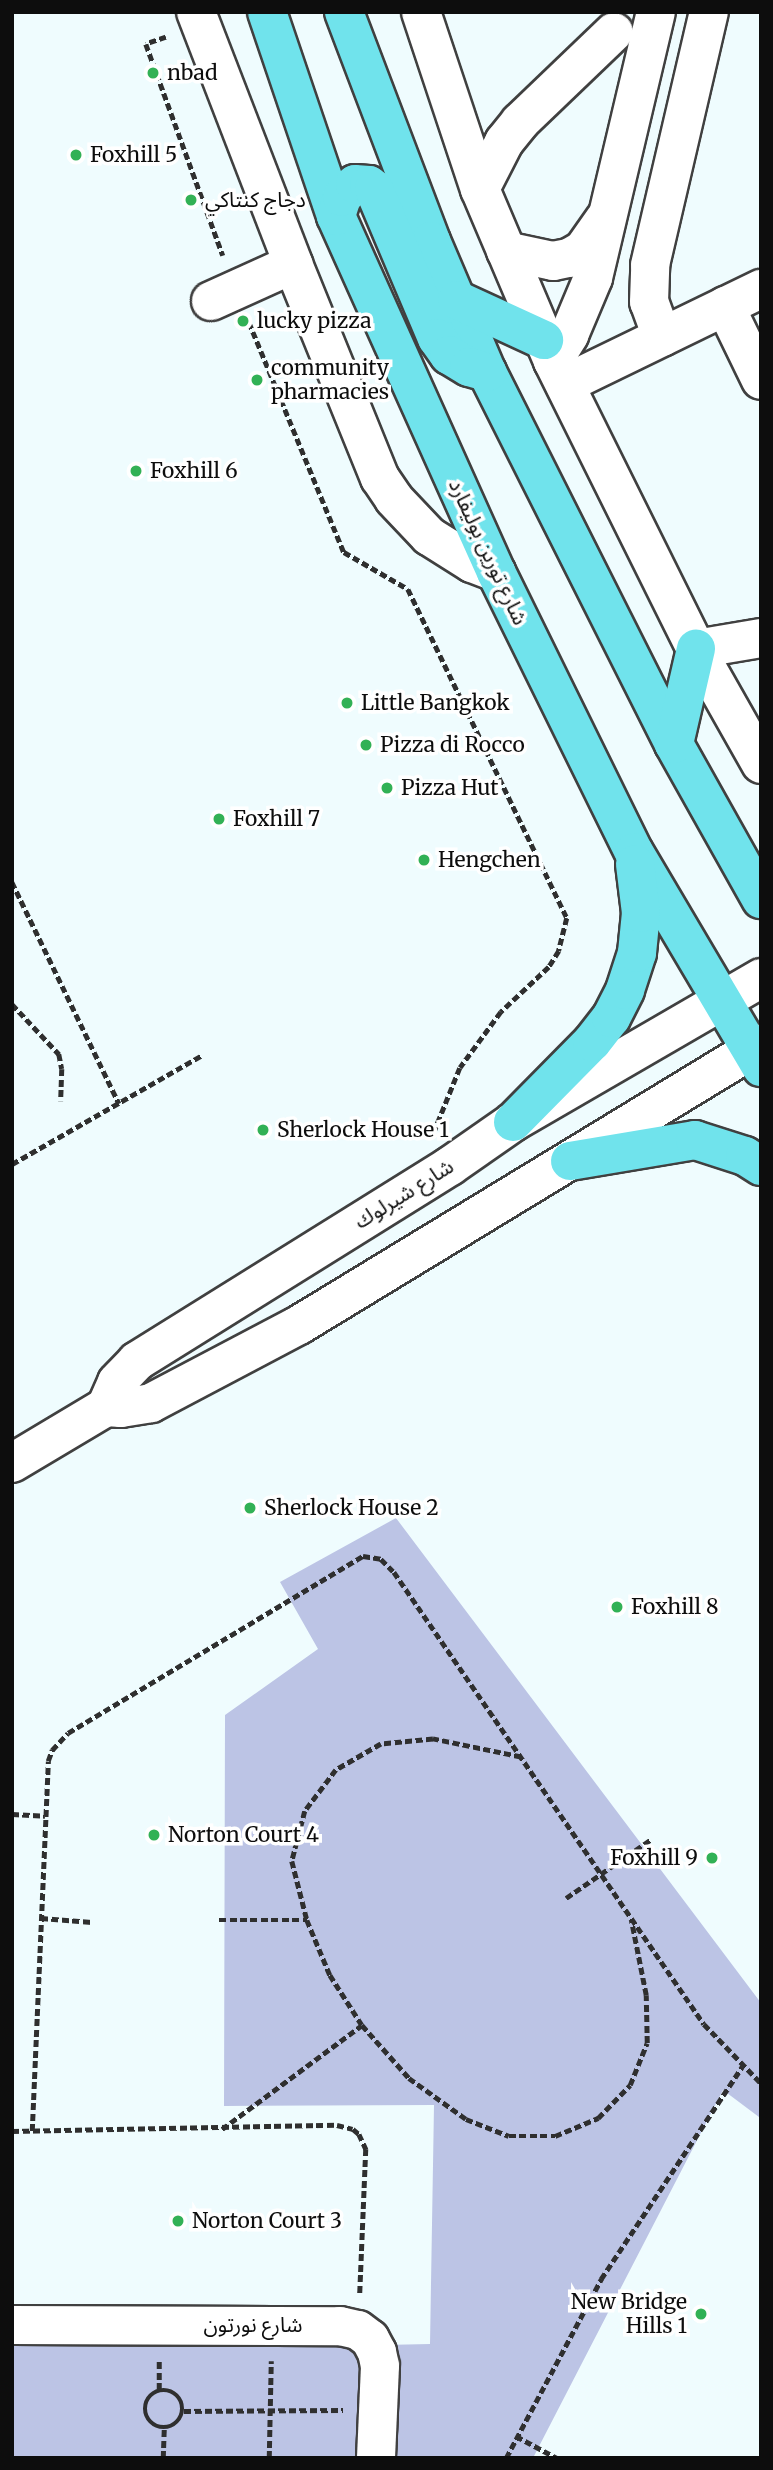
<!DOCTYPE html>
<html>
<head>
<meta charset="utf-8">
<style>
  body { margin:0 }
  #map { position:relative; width:773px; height:2470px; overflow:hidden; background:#effcfe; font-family:Merriweather,"Noto Sans Arabic",serif }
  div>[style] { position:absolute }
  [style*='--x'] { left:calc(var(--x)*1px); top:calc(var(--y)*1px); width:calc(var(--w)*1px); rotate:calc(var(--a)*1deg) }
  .green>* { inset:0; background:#bcc4e5 }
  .path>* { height:4.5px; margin-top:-2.25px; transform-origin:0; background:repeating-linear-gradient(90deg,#2f2f2f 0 7px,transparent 0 10.5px) }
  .path>.ring { margin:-2.25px; padding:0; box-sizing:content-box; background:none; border:4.5px solid #2f2f2f; border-radius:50% }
  .roads { filter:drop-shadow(2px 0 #404040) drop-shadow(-2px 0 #404040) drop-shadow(0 2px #404040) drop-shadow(0 -2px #404040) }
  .minor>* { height:38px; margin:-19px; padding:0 19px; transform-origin:19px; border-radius:19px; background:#fff }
  .major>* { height:38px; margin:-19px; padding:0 19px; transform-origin:19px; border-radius:19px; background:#70e3ec }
  .dots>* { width:19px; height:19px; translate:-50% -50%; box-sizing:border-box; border:4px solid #fff; border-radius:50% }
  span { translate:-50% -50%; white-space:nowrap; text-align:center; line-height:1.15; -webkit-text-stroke:7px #fff; paint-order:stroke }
  .poi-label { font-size:21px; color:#0d0d0d }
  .left { translate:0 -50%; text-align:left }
  .right { translate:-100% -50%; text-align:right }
  .street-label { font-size:21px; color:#0d0d0d }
  .frame { position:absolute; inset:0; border:14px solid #0d0d0d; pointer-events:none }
</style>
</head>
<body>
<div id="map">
  <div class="green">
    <i style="clip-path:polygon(396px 1518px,761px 2003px,761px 2114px,759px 2117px,723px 2090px,533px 2458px,382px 2458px,383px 2345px,430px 2344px,434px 2105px,224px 2106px,225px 1715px,318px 1649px,280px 1582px)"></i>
    <i style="clip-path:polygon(12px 2327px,351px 2336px,371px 2353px,361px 2458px,12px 2458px)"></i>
  </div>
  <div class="path">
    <i style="--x:166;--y:37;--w:21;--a:161"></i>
    <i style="--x:146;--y:44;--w:225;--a:70"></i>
    <i style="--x:249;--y:322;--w:249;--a:67.6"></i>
    <i style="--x:344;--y:552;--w:74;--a:30"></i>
    <i style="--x:408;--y:589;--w:365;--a:64.2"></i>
    <i style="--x:567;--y:918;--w:34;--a:104"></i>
    <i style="--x:559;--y:951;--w:19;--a:122"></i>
    <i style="--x:549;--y:967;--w:66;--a:136.8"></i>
    <i style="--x:501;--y:1012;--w:69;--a:126.2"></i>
    <i style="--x:460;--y:1068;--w:67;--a:112"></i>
    <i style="--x:12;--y:882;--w:246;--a:64.2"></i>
    <i style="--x:12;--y:1004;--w:69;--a:46.8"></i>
    <i style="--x:59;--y:1054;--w:15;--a:79"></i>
    <i style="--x:62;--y:1069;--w:32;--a:92"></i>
    <i style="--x:12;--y:1164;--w:219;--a:-29.8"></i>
    <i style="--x:521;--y:1757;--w:90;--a:-168.4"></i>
    <i style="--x:433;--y:1739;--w:52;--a:174.5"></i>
    <i style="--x:381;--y:1744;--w:52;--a:150"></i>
    <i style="--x:336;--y:1770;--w:51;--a:127.1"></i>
    <i style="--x:305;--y:1811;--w:52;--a:104.6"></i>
    <i style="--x:292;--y:1861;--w:61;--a:75.7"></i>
    <i style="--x:307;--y:1920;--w:60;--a:67.3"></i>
    <i style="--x:330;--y:1975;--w:59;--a:57.4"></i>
    <i style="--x:362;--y:2025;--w:71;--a:48.4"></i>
    <i style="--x:409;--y:2078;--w:70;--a:35.7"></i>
    <i style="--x:466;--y:2119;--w:46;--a:21.6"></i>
    <i style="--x:509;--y:2136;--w:46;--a:0"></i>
    <i style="--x:555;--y:2136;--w:47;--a:-22.7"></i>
    <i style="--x:598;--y:2118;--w:46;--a:-45.9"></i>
    <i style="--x:630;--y:2085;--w:45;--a:-68"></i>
    <i style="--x:647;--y:2043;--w:48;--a:-91.2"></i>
    <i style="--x:646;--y:1995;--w:77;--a:-101.2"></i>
    <i style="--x:12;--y:1814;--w:33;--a:3"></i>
    <i style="--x:566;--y:1898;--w:102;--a:-34.6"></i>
    <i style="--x:41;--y:1918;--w:51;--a:4.5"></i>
    <i style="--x:219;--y:1920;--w:88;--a:0"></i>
    <i style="--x:222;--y:2129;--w:174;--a:-36.6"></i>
    <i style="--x:12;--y:2131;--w:325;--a:-1.1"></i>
    <i style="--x:337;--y:2125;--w:16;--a:14"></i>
    <i style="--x:353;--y:2129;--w:8;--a:40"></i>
    <i style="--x:359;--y:2134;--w:17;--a:65"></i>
    <i style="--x:366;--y:2149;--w:145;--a:92.4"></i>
    <i style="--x:32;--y:2131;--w:370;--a:-87.5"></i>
    <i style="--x:48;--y:1761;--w:12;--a:-70"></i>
    <i style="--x:52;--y:1750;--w:23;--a:-47"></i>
    <i style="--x:68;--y:1733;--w:344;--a:-31"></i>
    <i style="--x:363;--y:1556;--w:18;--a:9"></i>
    <i style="--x:381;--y:1559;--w:18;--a:45"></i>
    <i style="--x:394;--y:1572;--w:548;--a:55.56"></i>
    <i style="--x:704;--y:2024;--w:82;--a:46"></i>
    <i style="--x:159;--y:2390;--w:29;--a:-90"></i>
    <i class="ring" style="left:145px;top:2390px;width:33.5px;height:33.5px"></i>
    <i style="--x:184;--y:2411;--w:159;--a:-0.4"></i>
    <i style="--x:516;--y:2436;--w:47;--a:28.2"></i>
    <i style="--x:163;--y:2458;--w:30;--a:-88"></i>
    <i style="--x:269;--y:2458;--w:97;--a:-88.8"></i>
    <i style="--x:506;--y:2458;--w:203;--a:-62"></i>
    <i style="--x:601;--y:2279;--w:255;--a:-56.4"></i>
  </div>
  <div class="roads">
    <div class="minor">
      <i style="--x:196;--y:12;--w:270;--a:68.9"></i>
      <i style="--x:293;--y:264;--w:231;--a:67.9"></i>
      <i style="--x:380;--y:478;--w:25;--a:56"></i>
      <i style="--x:394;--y:499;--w:51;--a:46.6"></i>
      <i style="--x:429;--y:536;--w:51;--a:32.1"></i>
      <i style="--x:472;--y:563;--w:26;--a:21"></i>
      <i style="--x:421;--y:12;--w:187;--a:71.6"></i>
      <i style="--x:480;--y:189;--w:187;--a:67"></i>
      <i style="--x:553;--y:361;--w:322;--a:63.6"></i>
      <i style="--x:696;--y:649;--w:132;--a:60.5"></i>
      <i style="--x:480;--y:189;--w:53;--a:-62.9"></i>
      <i style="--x:504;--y:142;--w:26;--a:-51"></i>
      <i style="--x:520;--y:122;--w:130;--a:-43.8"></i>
      <i style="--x:506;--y:251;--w:48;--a:12"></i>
      <i style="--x:553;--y:261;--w:16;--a:-11"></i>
      <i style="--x:569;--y:258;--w:16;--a:-30"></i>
      <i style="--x:583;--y:250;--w:38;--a:-55"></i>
      <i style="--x:211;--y:301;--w:90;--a:-24.3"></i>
      <i style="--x:725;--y:306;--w:82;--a:64.1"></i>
      <i style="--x:662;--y:337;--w:37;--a:-110"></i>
      <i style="--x:649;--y:302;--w:37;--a:-88"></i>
      <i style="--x:650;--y:265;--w:260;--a:-76.9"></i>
      <i style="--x:553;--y:361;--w:31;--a:-58"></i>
      <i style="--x:569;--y:335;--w:62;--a:-67.2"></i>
      <i style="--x:593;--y:278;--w:273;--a:-76.7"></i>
      <i style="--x:565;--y:384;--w:218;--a:-25.9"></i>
      <i style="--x:696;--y:649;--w:66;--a:-9.6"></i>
      <i style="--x:106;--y:1407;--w:27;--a:-66"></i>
      <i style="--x:117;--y:1382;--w:29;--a:-46"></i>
      <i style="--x:137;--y:1361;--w:369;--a:-31.9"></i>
      <i style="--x:450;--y:1166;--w:77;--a:-34.9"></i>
      <i style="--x:513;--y:1122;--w:287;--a:-30.1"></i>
      <i style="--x:12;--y:1463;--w:109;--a:-30.8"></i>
      <i style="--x:106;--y:1407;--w:15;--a:4"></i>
      <i style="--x:121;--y:1408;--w:30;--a:-9"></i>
      <i style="--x:151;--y:1403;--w:167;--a:-27.8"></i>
      <i style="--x:299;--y:1325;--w:541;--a:-31.31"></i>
      <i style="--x:12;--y:2325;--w:328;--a:0.2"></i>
      <i style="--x:340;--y:2326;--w:18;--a:13"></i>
      <i style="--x:358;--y:2330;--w:15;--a:37"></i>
      <i style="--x:370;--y:2339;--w:15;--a:62"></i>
      <i style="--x:377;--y:2352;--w:14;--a:78"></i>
      <i style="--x:380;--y:2366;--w:92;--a:92.5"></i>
    </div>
    <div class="major">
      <i style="--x:267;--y:12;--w:215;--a:71.3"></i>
      <i style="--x:336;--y:216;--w:390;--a:65.8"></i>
      <i style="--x:496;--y:572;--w:312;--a:63.8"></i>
      <i style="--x:634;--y:852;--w:250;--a:59.4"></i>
      <i style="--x:344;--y:12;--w:245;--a:69.2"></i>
      <i style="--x:431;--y:241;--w:142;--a:66.9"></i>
      <i style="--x:487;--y:372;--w:416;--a:63.3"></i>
      <i style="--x:674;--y:744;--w:178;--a:60.7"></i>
      <i style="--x:336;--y:216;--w:20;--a:-72"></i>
      <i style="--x:342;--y:197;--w:18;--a:-45"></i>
      <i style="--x:355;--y:184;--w:14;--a:4"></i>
      <i style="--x:369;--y:185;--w:6;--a:39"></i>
      <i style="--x:374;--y:189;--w:162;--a:67.1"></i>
      <i style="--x:437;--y:338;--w:21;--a:55"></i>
      <i style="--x:449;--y:355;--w:23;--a:31"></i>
      <i style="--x:469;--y:367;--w:19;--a:16"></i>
      <i style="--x:457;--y:300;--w:96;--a:24.7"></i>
      <i style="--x:674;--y:744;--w:98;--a:-77"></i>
      <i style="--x:513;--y:1122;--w:112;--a:-45.4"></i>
      <i style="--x:592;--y:1042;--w:31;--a:-52"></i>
      <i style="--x:611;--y:1018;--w:31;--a:-63"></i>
      <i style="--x:625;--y:990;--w:39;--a:-72"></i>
      <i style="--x:637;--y:953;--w:40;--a:-84.3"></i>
      <i style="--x:641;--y:913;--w:49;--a:-97"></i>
      <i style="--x:570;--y:1161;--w:127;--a:-9.5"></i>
      <i style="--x:695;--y:1140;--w:52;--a:17.7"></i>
      <i style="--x:745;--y:1156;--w:19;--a:32"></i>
    </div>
  </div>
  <div class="dots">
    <i style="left:153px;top:73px;background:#32b155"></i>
    <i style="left:76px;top:155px;background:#32b155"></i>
    <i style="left:191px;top:200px;background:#32b155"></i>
    <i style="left:243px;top:321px;background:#32b155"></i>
    <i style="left:257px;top:380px;background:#32b155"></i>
    <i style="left:136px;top:471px;background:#32b155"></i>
    <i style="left:347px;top:703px;background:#32b155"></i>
    <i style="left:366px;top:745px;background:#32b155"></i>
    <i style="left:387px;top:788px;background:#32b155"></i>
    <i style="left:219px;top:819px;background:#32b155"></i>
    <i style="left:424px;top:860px;background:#32b155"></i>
    <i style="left:263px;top:1130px;background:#32b155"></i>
    <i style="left:250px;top:1508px;background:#32b155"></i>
    <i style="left:617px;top:1607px;background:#32b155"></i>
    <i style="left:154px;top:1835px;background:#32b155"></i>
    <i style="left:712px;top:1858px;background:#32b155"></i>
    <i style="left:178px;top:2221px;background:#32b155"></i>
    <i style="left:701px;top:2314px;background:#32b155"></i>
  </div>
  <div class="poi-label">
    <span class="left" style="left:167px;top:73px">nbad</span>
    <span class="left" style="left:90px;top:155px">Foxhill 5</span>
    <span class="left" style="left:205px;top:200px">دجاج كنتاكي</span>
    <span class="left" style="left:257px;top:321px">lucky pizza</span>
    <span class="left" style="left:271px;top:380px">community<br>pharmacies</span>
    <span class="left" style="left:150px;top:471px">Foxhill 6</span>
    <span class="left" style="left:361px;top:703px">Little Bangkok</span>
    <span class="left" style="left:380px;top:745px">Pizza di Rocco</span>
    <span class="left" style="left:401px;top:788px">Pizza Hut</span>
    <span class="left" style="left:233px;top:819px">Foxhill 7</span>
    <span class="left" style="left:438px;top:860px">Hengchen</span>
    <span class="left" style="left:277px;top:1130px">Sherlock House 1</span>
    <span class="left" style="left:264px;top:1508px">Sherlock House 2</span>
    <span class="left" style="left:631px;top:1607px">Foxhill 8</span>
    <span class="left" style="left:168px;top:1835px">Norton Court 4</span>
    <span class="right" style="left:698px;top:1858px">Foxhill 9</span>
    <span class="left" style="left:192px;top:2221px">Norton Court 3</span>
    <span class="right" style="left:687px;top:2314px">New Bridge<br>Hills 1</span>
  </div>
  <div class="street-label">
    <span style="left:488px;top:552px;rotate:65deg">شارع تورين بوليفارد</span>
    <span style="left:404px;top:1194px;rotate:-32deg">شارع شيرلوك</span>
    <span style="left:253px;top:2325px">شارع نورتون</span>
  </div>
  <div class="frame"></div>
</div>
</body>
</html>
